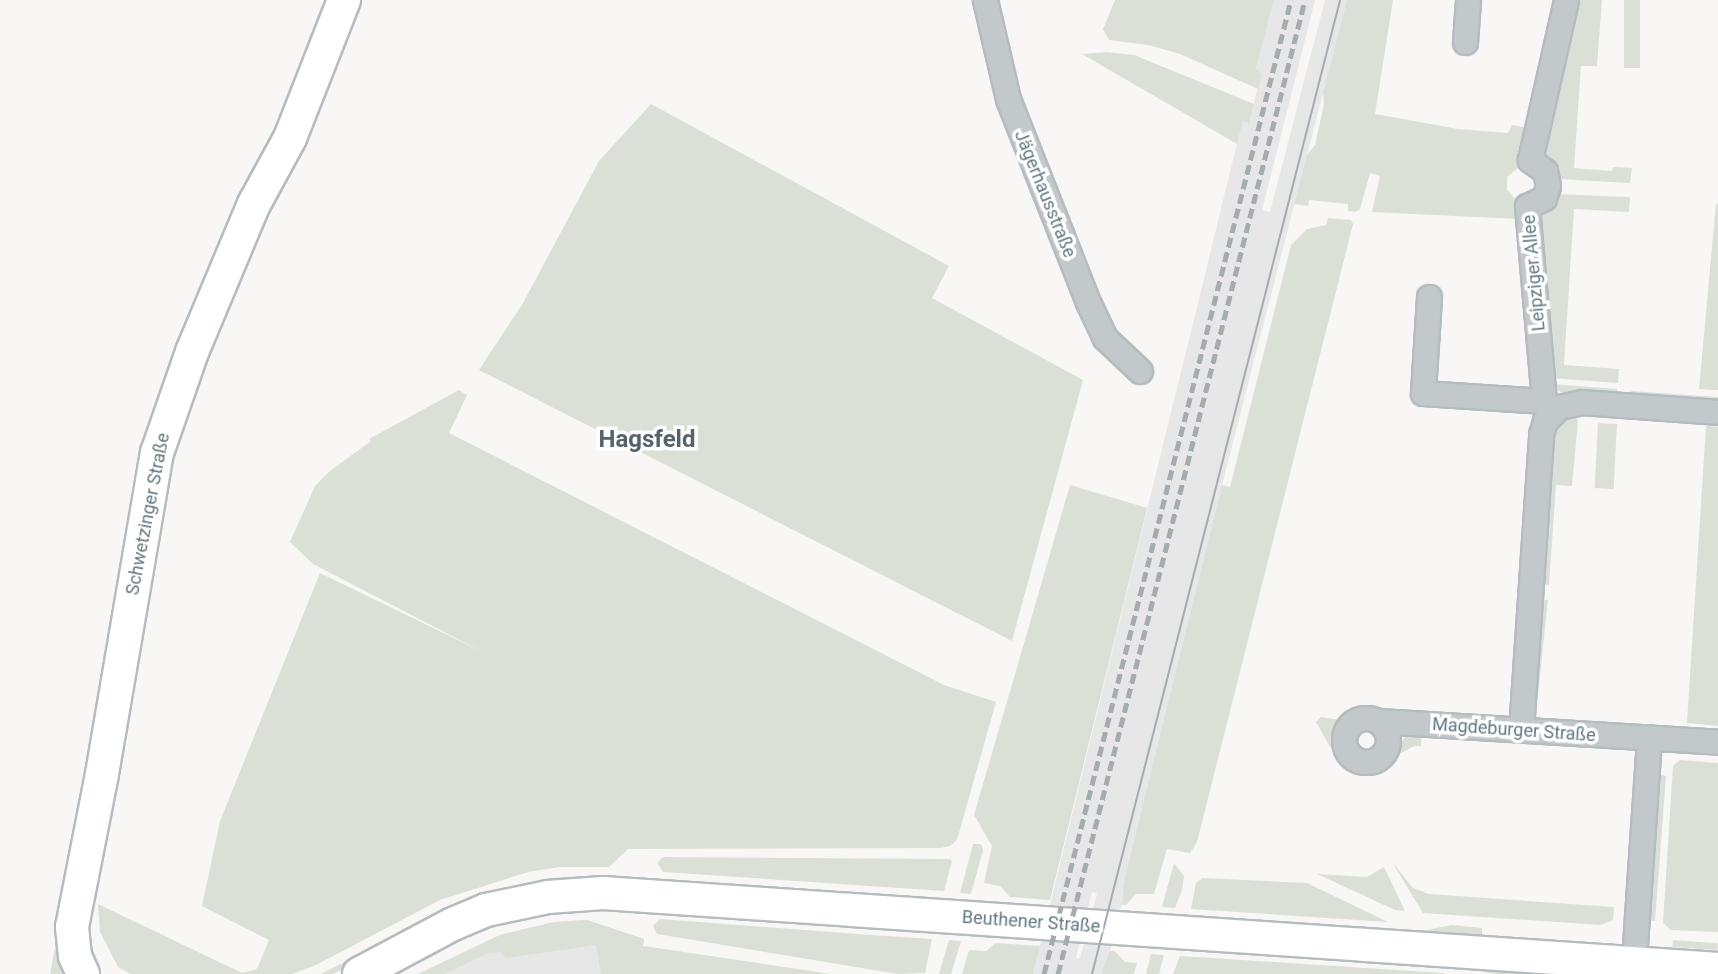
<!DOCTYPE html>
<html>
<head>
<meta charset="utf-8">
<style>
  body { margin:0 }
  #map { position:relative; width:1718px; height:974px; overflow:hidden; background:#f8f7f5; font-family:Roboto,sans-serif }
  div>[style] { position:absolute }
  [style*='--x'] { left:calc(var(--x)*1px); top:calc(var(--y)*1px); width:calc(var(--w)*1px); rotate:calc(var(--a)*1deg) }
  .built>* { inset:0; background:#e6e7e6 }
  .green>* { inset:0; background:#dae0d6; transform-origin:0 0 }
  .roads { filter:drop-shadow(2px 0 #b5bcbf) drop-shadow(-2px 0 #b5bcbf) drop-shadow(0 2px #b5bcbf) drop-shadow(0 -2px #b5bcbf) }
  .street>* { height:23px; margin:-11.5px; padding:0 11.5px; transform-origin:11.5px; border-radius:11.5px; background:#c3c8cb }
  .street>.ring { margin:-11.5px; padding:0; box-sizing:content-box; background:none; border:23px solid #c3c8cb; border-radius:50% }
  .secondary>* { height:32px; margin:-16px; padding:0 16px; transform-origin:16px; border-radius:16px; background:#fff }
  .tram>* { height:2px; margin:-1px; padding:0 1px; transform-origin:1px; border-radius:1px; background:#a3acb0 }
  .rail>* { height:5px; margin-top:-2.5px; transform-origin:0; background:repeating-linear-gradient(90deg,#a3acb0 0 10px,transparent 0 15px) }
  span { translate:-50% -50%; white-space:nowrap; text-align:center; line-height:1.15; -webkit-text-stroke:7px #fff; paint-order:stroke }
  .street-label { font-size:18px; color:#627881 }
  .district-label { font-size:24px; color:#54646c; font-weight:700 }
</style>
</head>
<body>
<div id="map">
  <div class="built">
    <i style="clip-path:polygon(evenodd,1274px 0,1315px 0,1262px 210px,1270px 212px,1325px 0,1347px 0,1222px 485px,1125px 876px,1124px 895px,1108px 961px,1101px 974px,1033px 974px,1237px 144px,1243px 120px,1249px 122px,1261px 75px,1256px 69px,1274px 0,1092px 892px,1097px 893px,1080px 958px,1076px 958px,1092px 892px)"></i>
    <i style="clip-path:polygon(587px 920px,644px 939px,643px 946px,830px 974px,418px 974px,500px 935px,554px 922px)"></i>
  </div>
  <div class="green">
    <i style="clip-path:polygon(1115px 0,1274px 0,1256px 69px,1262px 74px,1258px 89px,1180px 54px,1148px 45px,1109px 40px,1103px 29px)"></i>
    <i style="clip-path:polygon(1347px 0,1393px 0,1375px 114px,1458px 129px,1508px 133px,1512px 125px,1528px 128px,1519px 167px,1507px 177px,1507px 190px,1516px 200px,1518px 219px,1372px 212px,1380px 176px,1370px 173px,1360px 209px,1355px 212px,1348px 211px,1348px 204px,1309px 200px,1308px 206px,1294px 204px,1307px 155px,1315px 145px,1324px 104px,1323px 92px)"></i>
    <i style="clip-path:polygon(1571px 0,1602px 0,1597px 66px,1581px 66px,1574px 168px,1612px 171px,1613px 167px,1632px 168px,1630px 183px,1558px 179px,1536px 155px)"></i>
    <i style="left:1624px;top:0;width:16px;height:68px"></i>
    <i style="clip-path:polygon(1107px 52px,1134px 55px,1254px 104px,1249px 123px,1243px 121px,1237px 144px,1082px 54px)"></i>
    <i style="clip-path:polygon(651px 104px,949px 266px,932px 298px,1083px 380px,1012px 641px,479px 370px,523px 303px,599px 161px)"></i>
    <i style="clip-path:polygon(1557px 194px,1630px 197px,1629px 212px,1574px 209px,1564px 365px,1619px 369px,1618px 383px,1551px 378px,1535px 216px,1545px 210px)"></i>
    <i style="clip-path:polygon(1716px 204px,1718px 204px,1718px 390px,1699px 389px)"></i>
    <i style="clip-path:polygon(1328px 218px,1351px 220px,1353px 224px,1197px 842px,1190px 853px,1167px 849px,1154px 894px,1136px 894px,1126px 905px,1122px 905px,1125px 876px,1222px 485px,1230px 487px,1291px 245px,1307px 229px,1326px 225px)"></i>
    <i style="clip-path:polygon(1551px 384px,1617px 389px,1617px 396px,1564px 395px)"></i>
    <i style="clip-path:polygon(459px 390px,467px 395px,449px 433px,944px 685px,996px 702px,957px 840px,950px 846px,941px 848px,628px 849px,609px 867px,560px 867px,528px 872px,440px 900px,316px 965px,292px 974px,131px 974px,118px 967px,100px 932px,98px 904px,242px 973px,257px 969px,269px 940px,202px 906px,220px 821px,320px 573px,483px 652px,313px 564px,290px 542px,315px 486px,330px 471px,371px 441px,369px 439px)"></i>
    <i style="clip-path:polygon(1631px 391px,1718px 397px,1718px 403px,1631px 396px)"></i>
    <i style="clip-path:polygon(1573px 413px,1578px 421px,1572px 486px,1556px 485px,1549px 585px,1539px 584px,1550px 434px,1555px 422px)"></i>
    <i style="left:1598px;top:423px;width:19px;height:65px;rotate:3deg"></i>
    <i style="clip-path:polygon(1706px 426px,1718px 427px,1718px 726px,1687px 723px)"></i>
    <i style="clip-path:polygon(1070px 485px,1147px 508px,1050px 900px,1010px 897px,1000px 886px,984px 883px,992px 846px,974px 815px)"></i>
    <i style="left:1539px;top:599px;width:9px;height:96px;rotate:6deg"></i>
    <i style="clip-path:polygon(1321px 717px,1340px 720px,1335px 747px,1330px 747px,1316px 722px)"></i>
    <i style="clip-path:polygon(1411px 732px,1422px 732px,1421px 746px,1414px 746px,1394px 757px,1392px 752px,1396px 745px)"></i>
    <i style="clip-path:polygon(1680px 760px,1718px 763px,1718px 932px,1671px 930px,1663px 923px,1673px 766px)"></i>
    <i style="clip-path:polygon(1656px 774px,1666px 776px,1655px 921px,1647px 920px)"></i>
    <i style="clip-path:polygon(973px 844px,981px 844px,983px 850px,971px 894px,960px 893px)"></i>
    <i style="clip-path:polygon(663px 857px,950px 859px,952px 861px,944px 891px,663px 872px,657px 863px)"></i>
    <i style="clip-path:polygon(1392px 862px,1413px 888px,1429px 894px,1614px 907px,1613px 920px,1601px 925px,1423px 913px)"></i>
    <i style="clip-path:polygon(1174px 863px,1184px 876px,1182px 890px,1175px 908px,1162px 907px)"></i>
    <i style="clip-path:polygon(1384px 867px,1405px 911px,1395px 910px,1317px 874px,1367px 877px)"></i>
    <i style="clip-path:polygon(604px 875px,623px 880px,369px 957px,333px 974px,321px 974px,438px 913px,492px 891px,549px 878px)"></i>
    <i style="clip-path:polygon(1202px 878px,1307px 883px,1388px 922px,1191px 909px,1196px 883px)"></i>
    <i style="clip-path:polygon(660px 919px,871px 935px,932px 939px,925px 973px,898px 974px,657px 934px,653px 926px)"></i>
    <i style="clip-path:polygon(587px 920px,644px 939px,643px 946px,830px 974px,601px 974px,596px 945px,506px 958px,501px 952px,488px 953px,444px 974px,418px 974px,500px 935px,554px 922px)"></i>
    <i style="clip-path:polygon(1452px 925px,1482px 928px,1482px 936px,1459px 938px,1390px 932px,1416px 932px)"></i>
    <i style="clip-path:polygon(57px 937px,59px 937px,67px 974px,50px 974px)"></i>
    <i style="clip-path:polygon(949px 940px,961px 941px,951px 974px,939px 974px)"></i>
    <i style="left:1673px;top:940px;width:45px;height:7px;rotate:4deg"></i>
    <i style="clip-path:polygon(996px 943px,1040px 946px,1033px 974px,962px 974px,969px 950px,986px 951px)"></i>
    <i style="clip-path:polygon(1110px 951px,1115px 951px,1125px 962px,1137px 963px,1134px 974px,1101px 974px)"></i>
    <i style="clip-path:polygon(1151px 954px,1164px 955px,1159px 974px,1146px 974px)"></i>
    <i style="clip-path:polygon(1180px 956px,1442px 973px,1446px 974px,1173px 974px)"></i>
    <i style="clip-path:polygon(1453px 966px,1485px 968px,1555px 974px,1495px 974px)"></i>
  </div>
  <div class="roads">
    <div class="street">
      <i style="--x:985;--y:0;--w:102;--a:76.9"></i>
      <i style="--x:1008;--y:99;--w:216;--a:68.5"></i>
      <i style="--x:1087;--y:300;--w:42;--a:64.7"></i>
      <i style="--x:1105;--y:338;--w:48;--a:43.3"></i>
      <i style="--x:1465;--y:42;--w:42;--a:-85.9"></i>
      <i style="--x:1429;--y:297;--w:96;--a:93.6"></i>
      <i style="--x:1423;--y:393;--w:121;--a:3.8"></i>
      <i style="--x:1544;--y:401;--w:196;--a:-95"></i>
      <i style="--x:1527;--y:206;--w:19;--a:-25"></i>
      <i style="--x:1544;--y:198;--w:13;--a:-72"></i>
      <i style="--x:1548;--y:186;--w:15;--a:-101"></i>
      <i style="--x:1545;--y:171;--w:19;--a:-144"></i>
      <i style="--x:1530;--y:160;--w:164;--a:-77.3"></i>
      <i class="ring" style="left:1344px;top:718px;width:21px;height:21px"></i>
      <i style="--x:1379;--y:721;--w:340;--a:3.5"></i>
      <i style="--x:1521;--y:730;--w:297;--a:-86.1"></i>
      <i style="--x:1541;--y:434;--w:14;--a:-73"></i>
      <i style="--x:1545;--y:421;--w:20;--a:-45"></i>
      <i style="--x:1559;--y:407;--w:24;--a:-12"></i>
      <i style="--x:1582;--y:402;--w:136;--a:4.2"></i>
      <i style="--x:1633;--y:974;--w:237;--a:-86.1"></i>
    </div>
    <div class="secondary">
      <i style="--x:83;--y:974;--w:20;--a:-114"></i>
      <i style="--x:75;--y:956;--w:29;--a:-96"></i>
      <i style="--x:72;--y:927;--w:156;--a:-78.9"></i>
      <i style="--x:102;--y:774;--w:326;--a:-80.3"></i>
      <i style="--x:157;--y:453;--w:107;--a:-70.9"></i>
      <i style="--x:192;--y:352;--w:160;--a:-67.3"></i>
      <i style="--x:254;--y:204;--w:75;--a:-61.4"></i>
      <i style="--x:290;--y:138;--w:148;--a:-68.6"></i>
      <i style="--x:359;--y:974;--w:106;--a:-28"></i>
      <i style="--x:453;--y:924;--w:36;--a:-23"></i>
      <i style="--x:486;--y:910;--w:63;--a:-11.8"></i>
      <i style="--x:548;--y:897;--w:55;--a:-4.2"></i>
      <i style="--x:603;--y:893;--w:1118;--a:3.9"></i>
    </div>
  </div>
  <div class="tram">
    <i style="--x:1092;--y:974;--w:1005;--a:-75.71"></i>
  </div>
  <div class="rail">
    <i style="--x:1044;--y:974;--w:1005;--a:-75.77"></i>
    <i style="--x:1058;--y:974;--w:1005;--a:-75.77"></i>
  </div>
  <div class="street-label">
    <span style="left:1045px;top:194px;rotate:68deg">Jägerhausstraße</span>
    <span style="left:1534px;top:273px;rotate:-95deg">Leipziger Allee</span>
    <span style="left:148px;top:514px;rotate:-79deg">Schwetzinger Straße</span>
    <span style="left:1514px;top:730px;rotate:4deg">Magdeburger Straße</span>
    <span style="left:1031px;top:922px;rotate:4deg">Beuthener Straße</span>
  </div>
  <div class="district-label">
    <span style="left:647px;top:440px">Hagsfeld</span>
  </div>
</div>
</body>
</html>
